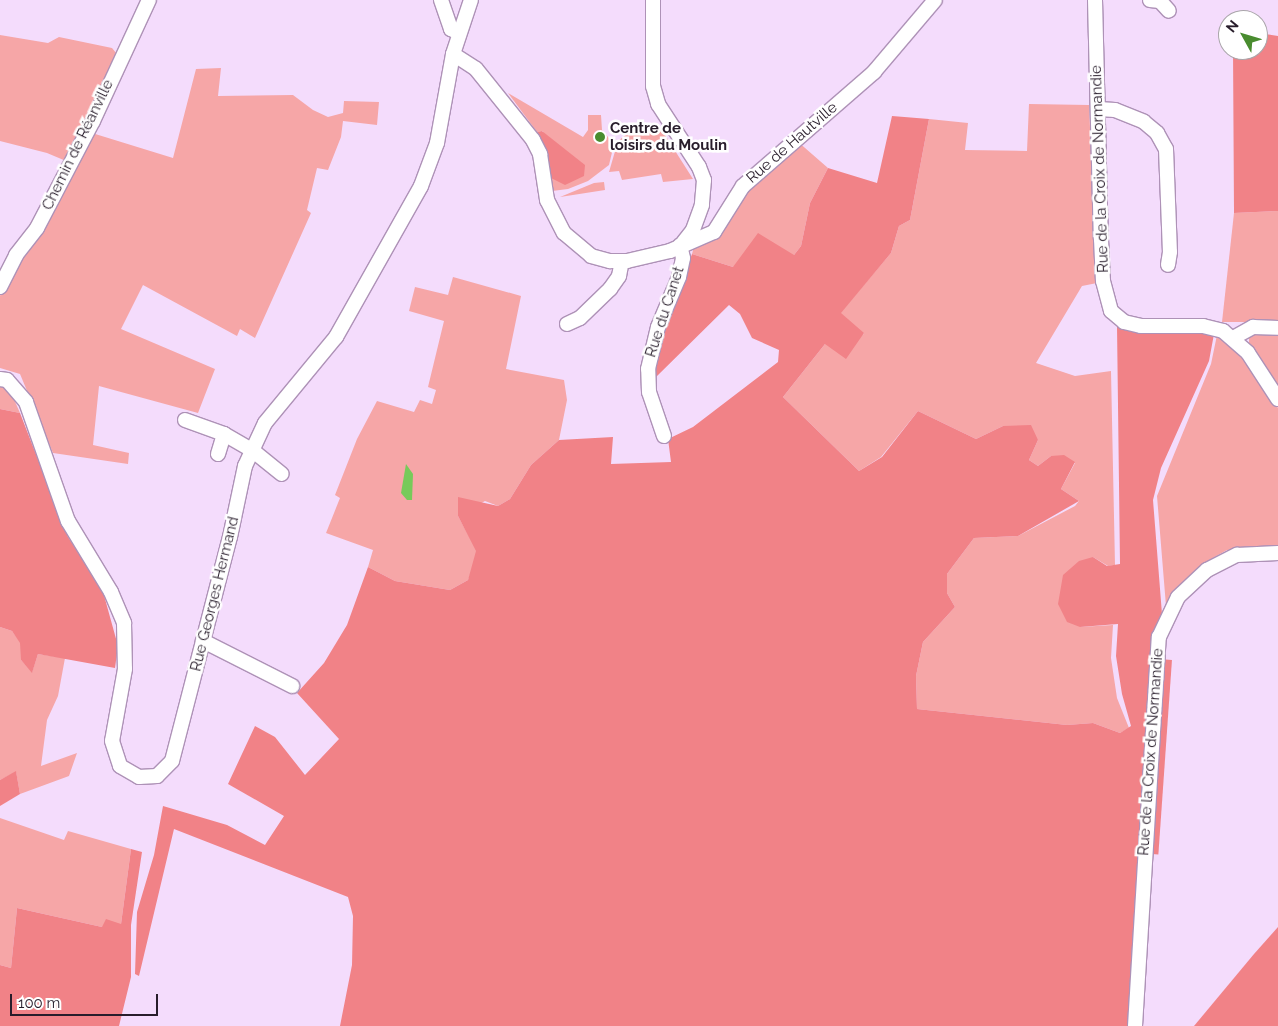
<!DOCTYPE html>
<html>
<head>
<meta charset="utf-8">
<style>
  body { margin:0 }
  #map { position:relative; width:1278px; height:1026px; overflow:hidden; background:#f4dcfc; font-family:Raleway,sans-serif }
  div>[style] { position:absolute }
  [style*='--x'] { left:calc(var(--x)*1px); top:calc(var(--y)*1px); width:calc(var(--w)*1px); rotate:calc(var(--a)*1deg) }
  .green>* { inset:0; background:#f6a6a7 }
  .forest>* { inset:0; background:#f18287; transform-origin:0 0 }
  .water>* { inset:0; background:#77ca5a }
  .roads { filter:drop-shadow(1px 0 #ae92b7) drop-shadow(-1px 0 #ae92b7) drop-shadow(0 1px #ae92b7) drop-shadow(0 -1px #ae92b7) }
  .minor>* { height:14px; margin:-7px; padding:0 7px; transform-origin:7px; border-radius:7px; background:#fff }
  .dots>* { width:14px; height:14px; translate:-50% -50%; box-sizing:border-box; border:2px solid #fff; border-radius:50% }
  span { translate:-50% -50%; white-space:nowrap; text-align:center; line-height:1.15; -webkit-text-stroke:5px #fff; paint-order:stroke }
  .poi-label { font-size:15px; color:#281d2b; font-weight:700 }
  .left { translate:0 -50%; text-align:left }
  .street-label { font-size:15px; color:#281d2b }
  .north { position:absolute; left:1218px; top:10px; width:50px; height:50px; box-sizing:border-box; background:#fff; border:1px solid #a9a5aa; border-radius:50%; rotate:309deg; font-size:14px; font-weight:700; line-height:20px; text-align:center; color:#281d2b }
  .north::after { content:''; display:block; margin:auto; width:18px; height:22px; background:#498c2f; clip-path:polygon(50% 0,100% 100%,50% 72%,0 100%) }
  .scale { position:absolute; left:10px; top:994px; width:148px; height:22px; box-sizing:border-box; border:2px solid #281d2b; border-top:0; padding-left:6px; font-size:15px; line-height:18px; white-space:nowrap; color:#281d2b; -webkit-text-stroke:4px #fff; paint-order:stroke }
</style>
</head>
<body>
<div id="map">
  <div class="green">
    <i style="clip-path:polygon(0 35px,48px 43px,59px 37px,112px 48px,117px 54px,66px 161px,47px 153px,0 141px)"></i>
    <i style="clip-path:polygon(221px 68px,218px 96px,293px 95px,313px 110px,328px 117px,343px 113px,344px 101px,379px 102px,377px 125px,343px 121px,341px 137px,328px 170px,317px 168px,307px 210px,311px 213px,255px 338px,240px 329px,237px 336px,143px 285px,121px 329px,215px 369px,198px 413px,99px 386px,93px 445px,129px 453px,128px 464px,53px 453px,20px 374px,0 368px,0 296px,3px 288px,92px 133px,173px 158px,196px 69px)"></i>
    <i style="clip-path:polygon(508px 93px,583px 137px,588px 130px,588px 115px,601px 115px,602px 130px,614px 144px,609px 165px,588px 181px,568px 189px,552px 191px,543px 131px,537px 132px)"></i>
    <i style="clip-path:polygon(1029px 104px,1089px 105px,1097px 283px,1082px 286px,1036px 363px,1075px 376px,1111px 371px,1115px 565px,1108px 566px,1093px 557px,1080px 627px,1113px 625px,1111px 658px,1117px 698px,1129px 728px,1120px 733px,1093px 723px,1067px 725px,917px 709px,916px 676px,923px 642px,955px 607px,947px 593px,947px 574px,974px 538px,1018px 536px,1075px 506px,1079px 501px,1061px 489px,1075px 463px,1051px 456px,1038px 466px,1029px 460px,1038px 440px,1003px 426px,976px 439px,918px 411px,881px 457px,859px 471px,783px 397px,825px 344px,864px 334px,840px 313px,891px 253px,899px 226px,910px 220px,929px 119px,968px 123px,965px 150px,1027px 151px)"></i>
    <i style="clip-path:polygon(658px 124px,693px 179px,663px 182px,661px 174px,622px 180px,619px 171px,609px 172px,618px 141px,636px 127px,650px 129px)"></i>
    <i style="clip-path:polygon(797px 141px,828px 168px,810px 203px,801px 246px,794px 255px,733px 267px,692px 254px,695px 243px)"></i>
    <i style="clip-path:polygon(604px 182px,605px 190px,560px 197px,594px 183px)"></i>
    <i style="clip-path:polygon(1278px 211px,1278px 322px,1222px 322px,1234px 213px)"></i>
    <i style="clip-path:polygon(453px 277px,521px 296px,506px 369px,564px 380px,567px 400px,559px 440px,531px 465px,510px 499px,498px 506px,485px 501px,458px 516px,477px 551px,475px 563px,468px 580px,450px 590px,395px 581px,368px 567px,373px 550px,326px 533px,340px 498px,335px 495px,357px 439px,377px 401px,414px 412px,420px 400px,432px 404px,436px 390px,428px 387px,444px 321px,409px 311px,415px 287px,448px 295px)"></i>
    <i style="clip-path:polygon(1256px 332px,1278px 332px,1278px 387px,1249px 343px,1249px 336px)"></i>
    <i style="clip-path:polygon(1217px 335px,1236px 347px,1278px 408px,1278px 547px,1227px 550px,1204px 563px,1181px 585px,1166px 606px,1157px 496px,1211px 364px)"></i>
    <i style="clip-path:polygon(0 385px,10px 390px,20px 413px,0 409px)"></i>
    <i style="clip-path:polygon(0 627px,12px 631px,21px 643px,21px 660px,32px 672px,38px 654px,65px 658px,58px 696px,47px 720px,41px 766px,77px 753px,69px 776px,20px 794px,16px 772px,0 780px)"></i>
    <i style="clip-path:polygon(0 818px,64px 840px,68px 831px,131px 849px,121px 924px,102px 927px,17px 908px,11px 968px,0 965px)"></i>
  </div>
  <div class="forest">
    <i style="clip-path:polygon(1258px 33px,1278px 36px,1278px 211px,1234px 213px,1233px 50px,1258px 50px)"></i>
    <i style="clip-path:polygon(892px 116px,929px 119px,910px 220px,899px 226px,891px 253px,841px 313px,864px 333px,846px 359px,825px 344px,783px 397px,859px 471px,882px 457px,918px 411px,976px 439px,1003px 426px,1031px 425px,1038px 440px,1029px 460px,1038px 466px,1051px 456px,1064px 455px,1075px 462px,1061px 489px,1079px 501px,1018px 536px,974px 538px,947px 574px,947px 593px,955px 607px,923px 642px,916px 676px,917px 709px,1067px 725px,1093px 723px,1120px 733px,1131px 726px,1122px 694px,1116px 656px,1118px 624px,1080px 627px,1067px 622px,1058px 604px,1063px 575px,1079px 561px,1093px 557px,1107px 566px,1120px 564px,1117px 326px,1149px 333px,1214px 334px,1209px 361px,1161px 468px,1153px 500px,1162px 614px,1153px 649px,1129px 1026px,340px 1026px,352px 965px,353px 916px,348px 897px,174px 829px,139px 976px,135px 974px,137px 912px,154px 855px,163px 806px,227px 825px,265px 845px,284px 816px,228px 784px,255px 726px,275px 737px,305px 775px,339px 739px,297px 693px,324px 663px,347px 625px,368px 567px,395px 581px,450px 590px,468px 580px,476px 551px,458px 516px,458px 497px,498px 506px,510px 499px,531px 465px,559px 440px,613px 437px,611px 464px,671px 462px,668px 439px,693px 427px,778px 362px,779px 350px,752px 338px,740px 314px,729px 305px,655px 378px,655px 355px,692px 254px,733px 267px,758px 233px,794px 255px,801px 246px,810px 203px,828px 168px,877px 183px)"></i>
    <i style="clip-path:polygon(542px 131px,585px 165px,584px 176px,565px 185px,549px 177px,537px 132px)"></i>
    <i style="clip-path:polygon(0 409px,20px 413px,68px 537px,102px 588px,118px 646px,115px 668px,38px 654px,32px 673px,21px 660px,20px 643px,12px 631px,0 627px)"></i>
    <i style="left:1159px;top:659px;width:13px;height:195px;rotate:4deg"></i>
    <i style="clip-path:polygon(16px 771px,20px 794px,0 806px,0 780px)"></i>
    <i style="clip-path:polygon(131px 849px,142px 852px,131px 925px,131px 977px,119px 1026px,0 1026px,0 965px,11px 968px,17px 908px,102px 927px,106px 919px,121px 924px)"></i>
    <i style="clip-path:polygon(1278px 927px,1278px 1026px,1194px 1026px,1254px 954px)"></i>
  </div>
  <div class="water">
    <i style="clip-path:polygon(406px 464px,413px 474px,412px 500px,407px 500px,401px 493px)"></i>
  </div>
  <div class="roads">
    <div class="minor">
      <i style="--x:441;--y:0;--w:31;--a:71"></i>
      <i style="--x:451;--y:29;--w:9;--a:27"></i>
      <i style="--x:653;--y:0;--w:86;--a:90"></i>
      <i style="--x:653;--y:86;--w:19;--a:74"></i>
      <i style="--x:658;--y:104;--w:75;--a:56.9"></i>
      <i style="--x:699;--y:167;--w:14;--a:69"></i>
      <i style="--x:704;--y:180;--w:25;--a:95"></i>
      <i style="--x:702;--y:205;--w:27;--a:110"></i>
      <i style="--x:693;--y:230;--w:16;--a:128"></i>
      <i style="--x:1095;--y:0;--w:239;--a:88.6"></i>
      <i style="--x:1101;--y:239;--w:42;--a:87.3"></i>
      <i style="--x:1103;--y:281;--w:31;--a:75"></i>
      <i style="--x:1111;--y:311;--w:17;--a:40"></i>
      <i style="--x:1124;--y:322;--w:17;--a:13"></i>
      <i style="--x:1141;--y:326;--w:62;--a:0"></i>
      <i style="--x:1203;--y:326;--w:21;--a:14"></i>
      <i style="--x:1223;--y:331;--w:33;--a:41"></i>
      <i style="--x:1248;--y:353;--w:55;--a:56.9"></i>
      <i style="--x:1150;--y:0;--w:10;--a:6"></i>
      <i style="--x:1160;--y:1;--w:13;--a:48"></i>
      <i style="--x:453;--y:54;--w:27;--a:33"></i>
      <i style="--x:476;--y:69;--w:91;--a:51.2"></i>
      <i style="--x:533;--y:140;--w:16;--a:63"></i>
      <i style="--x:540;--y:154;--w:47;--a:81.3"></i>
      <i style="--x:547;--y:200;--w:37;--a:63"></i>
      <i style="--x:564;--y:233;--w:35;--a:40"></i>
      <i style="--x:591;--y:256;--w:20;--a:15"></i>
      <i style="--x:610;--y:261;--w:17;--a:0"></i>
      <i style="--x:627;--y:261;--w:44;--a:-13.1"></i>
      <i style="--x:670;--y:251;--w:48;--a:-23.4"></i>
      <i style="--x:714;--y:232;--w:54;--a:-57.8"></i>
      <i style="--x:743;--y:186;--w:174;--a:-41"></i>
      <i style="--x:874;--y:72;--w:94;--a:-49.7"></i>
      <i style="--x:1098;--y:109;--w:17;--a:3"></i>
      <i style="--x:1115;--y:110;--w:31;--a:22"></i>
      <i style="--x:1144;--y:122;--w:17;--a:40"></i>
      <i style="--x:1157;--y:133;--w:18;--a:61"></i>
      <i style="--x:1166;--y:149;--w:103;--a:87.8"></i>
      <i style="--x:1170;--y:252;--w:13;--a:99"></i>
      <i style="--x:0;--y:287;--w:36;--a:-63"></i>
      <i style="--x:16;--y:255;--w:34;--a:-52"></i>
      <i style="--x:37;--y:228;--w:121;--a:-62.4"></i>
      <i style="--x:93;--y:121;--w:133;--a:-65.2"></i>
      <i style="--x:567;--y:324;--w:14;--a:-25"></i>
      <i style="--x:580;--y:318;--w:42;--a:-44"></i>
      <i style="--x:610;--y:289;--w:16;--a:-55"></i>
      <i style="--x:619;--y:276;--w:15;--a:-79"></i>
      <i style="--x:1233;--y:338;--w:23;--a:-29"></i>
      <i style="--x:1253;--y:327;--w:25;--a:2"></i>
      <i style="--x:0;--y:379;--w:7;--a:8"></i>
      <i style="--x:7;--y:380;--w:29;--a:49"></i>
      <i style="--x:26;--y:402;--w:126;--a:70.6"></i>
      <i style="--x:68;--y:521;--w:83;--a:58.8"></i>
      <i style="--x:111;--y:592;--w:34;--a:67"></i>
      <i style="--x:124;--y:623;--w:46;--a:88.8"></i>
      <i style="--x:125;--y:669;--w:73;--a:100.2"></i>
      <i style="--x:112;--y:741;--w:26;--a:72"></i>
      <i style="--x:120;--y:766;--w:22;--a:30"></i>
      <i style="--x:139;--y:777;--w:18;--a:-3"></i>
      <i style="--x:157;--y:776;--w:21;--a:-45"></i>
      <i style="--x:172;--y:761;--w:231;--a:-75.5"></i>
      <i style="--x:230;--y:537;--w:73;--a:-78.1"></i>
      <i style="--x:245;--y:466;--w:47;--a:-65.1"></i>
      <i style="--x:265;--y:423;--w:112;--a:-50.5"></i>
      <i style="--x:336;--y:337;--w:173;--a:-60.6"></i>
      <i style="--x:421;--y:186;--w:46;--a:-69.6"></i>
      <i style="--x:437;--y:143;--w:90;--a:-79.8"></i>
      <i style="--x:453;--y:54;--w:57;--a:-71.6"></i>
      <i style="--x:185;--y:420;--w:41;--a:19.7"></i>
      <i style="--x:224;--y:434;--w:32;--a:30"></i>
      <i style="--x:252;--y:450;--w:38;--a:39"></i>
      <i style="--x:664;--y:436;--w:46;--a:-108.8"></i>
      <i style="--x:649;--y:392;--w:23;--a:-92"></i>
      <i style="--x:648;--y:369;--w:43;--a:-76.6"></i>
      <i style="--x:658;--y:327;--w:54;--a:-67.2"></i>
      <i style="--x:679;--y:277;--w:19;--a:-78"></i>
      <i style="--x:683;--y:258;--w:13;--a:-103"></i>
      <i style="--x:218;--y:454;--w:21;--a:-73"></i>
      <i style="--x:203;--y:641;--w:100;--a:26.8"></i>
      <i style="--x:1135;--y:1026;--w:390;--a:-86.5"></i>
      <i style="--x:1159;--y:637;--w:44;--a:-64.6"></i>
      <i style="--x:1178;--y:597;--w:40;--a:-43"></i>
      <i style="--x:1207;--y:570;--w:34;--a:-27"></i>
      <i style="--x:1237;--y:555;--w:41;--a:-2.8"></i>
    </div>
  </div>
  <div class="dots">
    <i style="left:600px;top:137px;background:#498c2f"></i>
  </div>
  <div class="poi-label">
    <span class="left" style="left:610px;top:137px">Centre de<br>loisirs du Moulin</span>
  </div>
  <div class="street-label">
    <span style="left:792px;top:143px;rotate:-41deg">Rue de Hautville</span>
    <span style="left:78px;top:145px;rotate:-64deg">Chemin de Réanville</span>
    <span style="left:1100px;top:169px;rotate:-92deg">Rue de la Croix de Normandie</span>
    <span style="left:665px;top:312px;rotate:-72deg">Rue du Canet</span>
    <span style="left:215px;top:594px;rotate:-76deg">Rue Georges Hermand</span>
    <span style="left:1151px;top:752px;rotate:-86deg">Rue de la Croix de Normandie</span>
  </div>
  <div class="north">N</div>
  <div class="scale">100 m</div>
</div>
</body>
</html>
